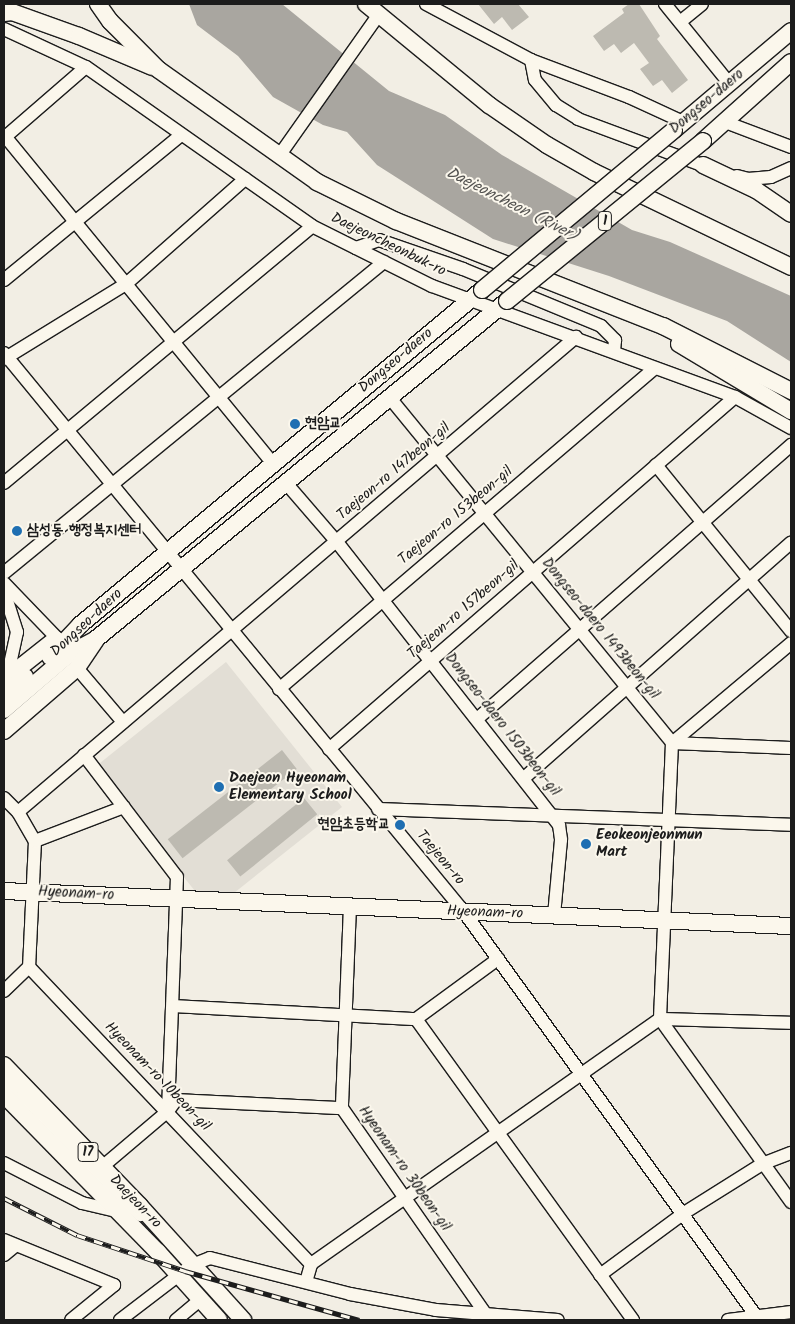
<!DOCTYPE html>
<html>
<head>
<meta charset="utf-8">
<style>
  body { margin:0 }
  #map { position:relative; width:795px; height:1324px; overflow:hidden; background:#f2eee4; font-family:Kalam,"Poor Story",sans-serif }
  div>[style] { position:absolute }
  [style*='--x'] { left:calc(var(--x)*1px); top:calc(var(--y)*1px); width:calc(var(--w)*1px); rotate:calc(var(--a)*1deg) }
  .built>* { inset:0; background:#e2ded5 }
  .water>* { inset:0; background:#a9a6a0 }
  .building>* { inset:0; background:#bdbab1; transform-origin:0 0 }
  .roads { filter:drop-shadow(1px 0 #1c1c1c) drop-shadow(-1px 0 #1c1c1c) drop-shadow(0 1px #1c1c1c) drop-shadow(0 -1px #1c1c1c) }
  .minor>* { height:12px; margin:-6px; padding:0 6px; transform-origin:6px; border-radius:6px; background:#fbf7ec }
  .major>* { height:16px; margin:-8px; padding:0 8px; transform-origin:8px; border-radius:8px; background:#fbf7ec }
  .rail>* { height:5px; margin-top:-2.5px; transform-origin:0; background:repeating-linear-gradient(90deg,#fbf7ec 0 9px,#1c1c1c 0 18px); box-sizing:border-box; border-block:1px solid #1c1c1c }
  .bridges { filter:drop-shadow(1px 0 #1c1c1c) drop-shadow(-1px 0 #1c1c1c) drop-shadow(0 1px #1c1c1c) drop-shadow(0 -1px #1c1c1c) }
  .major-bridge>* { height:16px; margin:-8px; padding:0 8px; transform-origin:8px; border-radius:8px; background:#fbf7ec }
  .dots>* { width:14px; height:14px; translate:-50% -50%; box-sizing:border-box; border:2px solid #fbf7ec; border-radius:50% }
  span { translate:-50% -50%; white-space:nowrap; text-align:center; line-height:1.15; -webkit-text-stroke:4px #fbf7ec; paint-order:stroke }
  .shield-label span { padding:1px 4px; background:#fbf7ec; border:1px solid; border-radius:4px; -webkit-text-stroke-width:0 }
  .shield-label { font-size:14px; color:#1c1c1c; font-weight:700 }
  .street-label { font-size:15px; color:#1c1c1c }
  .poi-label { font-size:15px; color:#1c1c1c; font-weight:700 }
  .left { translate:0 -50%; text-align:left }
  .right { translate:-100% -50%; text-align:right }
  .water-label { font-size:16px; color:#545351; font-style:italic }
  .frame { position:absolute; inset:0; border:5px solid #1c1c1c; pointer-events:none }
</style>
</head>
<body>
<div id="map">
  <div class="built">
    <i style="clip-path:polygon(226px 662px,342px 807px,234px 893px,195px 891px,95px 767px)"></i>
  </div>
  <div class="water">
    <i style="clip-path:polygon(189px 4px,282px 4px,389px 91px,445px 115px,502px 155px,632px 230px,670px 242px,791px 296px,791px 362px,727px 321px,609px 276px,493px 239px,377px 165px,347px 132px,323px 125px,273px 97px,238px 56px,197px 25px)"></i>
  </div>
  <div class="building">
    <i style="clip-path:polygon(478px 4px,518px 4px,529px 17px,512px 30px,502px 17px,494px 24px)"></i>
    <i style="clip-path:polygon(629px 4px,639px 4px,660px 36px,657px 39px,688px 80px,672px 93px,662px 80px,653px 86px,640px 69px,649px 63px,634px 43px,621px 53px,614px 44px,604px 51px,593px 36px,624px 13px,622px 9px)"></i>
    <i style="left:282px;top:750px;width:24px;height:145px;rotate:52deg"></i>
    <i style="left:304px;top:798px;width:21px;height:99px;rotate:51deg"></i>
  </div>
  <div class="roads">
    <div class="minor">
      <i style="--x:426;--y:4;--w:119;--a:28.1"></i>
      <i style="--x:531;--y:60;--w:105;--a:20.7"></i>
      <i style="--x:629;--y:97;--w:60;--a:24.8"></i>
      <i style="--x:665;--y:4;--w:102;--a:51"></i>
      <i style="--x:680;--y:22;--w:28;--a:-39"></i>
      <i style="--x:4;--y:29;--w:90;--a:24.9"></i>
      <i style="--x:86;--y:67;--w:276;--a:35.1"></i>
      <i style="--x:312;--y:226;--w:134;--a:26.6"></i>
      <i style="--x:432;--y:286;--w:323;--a:20.1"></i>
      <i style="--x:735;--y:397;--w:64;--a:29"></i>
      <i style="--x:531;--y:60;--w:20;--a:79"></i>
      <i style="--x:535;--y:80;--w:33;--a:50"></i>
      <i style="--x:556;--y:105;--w:26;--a:32"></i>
      <i style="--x:578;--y:119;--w:141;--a:20.4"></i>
      <i style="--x:725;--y:122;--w:71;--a:20.7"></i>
      <i style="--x:4;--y:135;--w:425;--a:50.7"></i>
      <i style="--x:4;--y:138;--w:108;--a:-40.9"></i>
      <i style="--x:279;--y:156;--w:174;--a:-54.8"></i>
      <i style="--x:737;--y:176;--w:11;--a:15"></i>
      <i style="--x:748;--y:179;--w:23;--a:-5"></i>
      <i style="--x:771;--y:177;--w:22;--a:-24"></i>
      <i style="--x:356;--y:248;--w:24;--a:-19"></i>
      <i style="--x:379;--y:240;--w:89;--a:19"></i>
      <i style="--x:463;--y:269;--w:149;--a:22.4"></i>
      <i style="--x:601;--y:326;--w:20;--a:45"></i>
      <i style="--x:615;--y:340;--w:11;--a:95"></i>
      <i style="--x:4;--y:280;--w:229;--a:-39.3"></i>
      <i style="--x:4;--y:353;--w:724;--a:50.55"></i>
      <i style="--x:464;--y:912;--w:503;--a:54.13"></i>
      <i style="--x:4;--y:359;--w:143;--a:-31.6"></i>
      <i style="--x:126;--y:284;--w:159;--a:-41.4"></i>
      <i style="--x:390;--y:398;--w:446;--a:50.7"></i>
      <i style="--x:672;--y:743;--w:276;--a:92.5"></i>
      <i style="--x:660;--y:1019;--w:225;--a:54.4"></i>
      <i style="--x:656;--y:465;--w:214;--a:50.9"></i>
      <i style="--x:4;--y:483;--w:401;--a:-39.8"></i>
      <i style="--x:286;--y:483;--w:78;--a:49.2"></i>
      <i style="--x:337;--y:542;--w:360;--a:51.9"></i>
      <i style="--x:559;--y:825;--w:15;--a:82"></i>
      <i style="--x:561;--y:840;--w:75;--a:95.3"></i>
      <i style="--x:4;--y:573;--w:491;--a:-39.3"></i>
      <i style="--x:4;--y:583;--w:76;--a:46.1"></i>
      <i style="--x:4;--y:591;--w:43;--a:72.4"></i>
      <i style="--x:17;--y:632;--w:47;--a:102.3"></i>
      <i style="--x:77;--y:668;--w:71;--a:49.6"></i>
      <i style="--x:279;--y:689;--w:493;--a:-40.5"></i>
      <i style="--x:477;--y:719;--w:417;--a:-41.1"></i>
      <i style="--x:672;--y:743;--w:155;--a:-40"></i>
      <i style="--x:672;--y:743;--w:119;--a:2.4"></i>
      <i style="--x:329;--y:749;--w:537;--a:-40.93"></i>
      <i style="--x:84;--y:755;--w:153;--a:52.7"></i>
      <i style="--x:177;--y:877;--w:234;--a:92.2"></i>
      <i style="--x:524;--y:778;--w:356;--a:-41.4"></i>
      <i style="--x:4;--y:798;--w:20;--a:45"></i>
      <i style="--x:18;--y:812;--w:34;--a:60"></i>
      <i style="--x:35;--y:841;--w:126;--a:92.7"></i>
      <i style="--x:29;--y:967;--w:410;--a:46.5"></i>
      <i style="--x:378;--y:809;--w:413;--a:2.2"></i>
      <i style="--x:18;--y:812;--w:733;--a:-40.41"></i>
      <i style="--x:35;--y:841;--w:95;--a:-20.9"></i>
      <i style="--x:350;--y:906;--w:202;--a:92.3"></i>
      <i style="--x:342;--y:1108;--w:254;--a:55.1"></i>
      <i style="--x:4;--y:991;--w:35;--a:-44"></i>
      <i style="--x:174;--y:1006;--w:242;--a:3.1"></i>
      <i style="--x:416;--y:1019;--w:102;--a:-36.2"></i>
      <i style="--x:416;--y:1019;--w:371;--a:54.2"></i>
      <i style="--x:4;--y:1079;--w:33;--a:52"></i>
      <i style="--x:23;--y:1095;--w:99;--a:47.5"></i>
      <i style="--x:90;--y:1168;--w:69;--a:43.2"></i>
      <i style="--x:4;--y:1163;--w:88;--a:27.1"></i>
      <i style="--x:82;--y:1203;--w:37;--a:13"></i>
      <i style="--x:102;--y:1167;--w:87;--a:-40.3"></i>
      <i style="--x:168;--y:1111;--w:14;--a:-54"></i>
      <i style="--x:176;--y:1100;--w:166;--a:2.8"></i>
      <i style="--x:4;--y:1240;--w:119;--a:22.2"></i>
      <i style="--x:114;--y:1285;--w:55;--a:140.9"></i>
      <i style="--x:4;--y:1255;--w:14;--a:-39"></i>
      <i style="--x:600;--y:1275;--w:104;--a:-36.4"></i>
      <i style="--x:684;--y:1213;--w:92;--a:-32.1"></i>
      <i style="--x:762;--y:1164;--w:31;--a:-21"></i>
      <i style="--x:306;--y:1282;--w:19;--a:-74"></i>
      <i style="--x:311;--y:1264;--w:426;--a:-35.1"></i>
      <i style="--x:660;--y:1019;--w:131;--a:1.7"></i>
      <i style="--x:120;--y:1320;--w:91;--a:-37.4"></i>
      <i style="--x:192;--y:1265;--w:19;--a:-21"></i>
      <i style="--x:210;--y:1258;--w:145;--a:14.4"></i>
      <i style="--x:350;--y:1294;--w:87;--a:10.5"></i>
      <i style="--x:436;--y:1310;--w:122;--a:4.7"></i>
      <i style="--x:176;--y:1320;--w:33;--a:-40"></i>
      <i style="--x:728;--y:1320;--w:64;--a:-7.2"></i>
    </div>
    <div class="major">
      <i style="--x:98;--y:4;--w:21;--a:55"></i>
      <i style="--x:110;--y:21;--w:69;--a:45"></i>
      <i style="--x:159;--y:70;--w:194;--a:35.3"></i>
      <i style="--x:317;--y:182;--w:88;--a:26.3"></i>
      <i style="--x:396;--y:221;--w:287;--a:21.5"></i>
      <i style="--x:663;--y:326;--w:144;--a:26.9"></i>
      <i style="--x:366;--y:4;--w:159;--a:39.4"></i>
      <i style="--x:489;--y:105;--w:70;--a:34.6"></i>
      <i style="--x:547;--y:145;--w:54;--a:29.9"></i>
      <i style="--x:594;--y:172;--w:219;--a:25.7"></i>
      <i style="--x:4;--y:13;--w:8;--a:-7"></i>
      <i style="--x:12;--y:12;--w:71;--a:19.7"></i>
      <i style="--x:79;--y:36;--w:79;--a:23"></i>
      <i style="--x:674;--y:130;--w:153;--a:-40.2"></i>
      <i style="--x:703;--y:141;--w:118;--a:-41.9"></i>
      <i style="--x:703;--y:165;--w:59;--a:25.3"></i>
      <i style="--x:756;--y:190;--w:42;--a:34.4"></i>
      <i style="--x:679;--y:344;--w:131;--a:30.9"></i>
      <i style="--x:50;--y:657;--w:44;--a:-46.8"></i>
      <i style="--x:80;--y:625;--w:523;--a:-39.81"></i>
      <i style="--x:4;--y:680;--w:66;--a:-38.3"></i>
      <i style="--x:4;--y:695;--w:28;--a:-41"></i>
      <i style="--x:4;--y:710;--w:89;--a:-40.5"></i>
      <i style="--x:72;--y:652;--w:27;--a:-28"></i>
      <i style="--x:96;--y:639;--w:532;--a:-39.43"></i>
      <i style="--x:4;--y:731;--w:96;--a:-40.8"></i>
      <i style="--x:77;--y:668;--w:32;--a:-56"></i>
      <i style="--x:4;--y:891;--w:788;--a:2.55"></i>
      <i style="--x:4;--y:1065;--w:196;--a:46"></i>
      <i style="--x:140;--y:1206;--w:154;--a:47.9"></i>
      <i style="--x:4;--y:1095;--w:220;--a:45.6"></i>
      <i style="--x:158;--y:1252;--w:91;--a:48.1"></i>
    </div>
  </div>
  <div class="rail">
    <i style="--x:4;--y:1198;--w:82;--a:26.9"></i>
    <i style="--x:77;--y:1235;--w:114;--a:18.4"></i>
    <i style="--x:185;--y:1271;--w:181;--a:15.7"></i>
  </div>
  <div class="bridges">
    <div class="major-bridge">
      <i style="--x:482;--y:290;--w:250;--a:-39.8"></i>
      <i style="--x:507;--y:301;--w:253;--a:-39.2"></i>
    </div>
  </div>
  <div class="dots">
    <i style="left:295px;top:424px;background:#1f6fb2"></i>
    <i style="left:17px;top:531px;background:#1f6fb2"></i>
    <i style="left:219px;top:787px;background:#1f6fb2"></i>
    <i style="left:400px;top:825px;background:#1f6fb2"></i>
    <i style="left:586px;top:844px;background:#1f6fb2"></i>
  </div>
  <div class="shield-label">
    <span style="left:605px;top:221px">1</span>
    <span style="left:88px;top:1152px">17</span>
  </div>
  <div class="street-label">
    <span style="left:707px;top:102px;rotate:-40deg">Dongseo-daero</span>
    <span style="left:388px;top:245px;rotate:26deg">Daejeoncheonbuk-ro</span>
    <span style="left:396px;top:361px;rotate:-40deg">Dongseo-daero</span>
    <span style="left:394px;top:472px;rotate:-40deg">Taejeon-ro 147beon-gil</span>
    <span style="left:456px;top:516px;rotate:-40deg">Taejeon-ro 153beon-gil</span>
    <span style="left:464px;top:610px;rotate:-41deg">Taejeon-ro 157beon-gil</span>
    <span style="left:87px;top:623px;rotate:-43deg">Dongseo-daero</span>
    <span style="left:600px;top:629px;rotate:51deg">Dongseo-daero 1493beon-gil</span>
    <span style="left:502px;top:725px;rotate:52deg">Dongseo-daero 1503beon-gil</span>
    <span style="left:440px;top:858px;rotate:50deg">Taejeon-ro</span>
    <span style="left:76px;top:894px;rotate:3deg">Hyeonam-ro</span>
    <span style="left:485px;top:913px;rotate:2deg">Hyeonam-ro</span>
    <span style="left:157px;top:1077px;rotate:46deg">Hyeonam-ro 10beon-gil</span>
    <span style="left:404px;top:1169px;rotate:55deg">Hyeonam-ro 30beon-gil</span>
    <span style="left:135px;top:1202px;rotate:46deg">Daejeon-ro</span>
  </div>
  <div class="poi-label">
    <span class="left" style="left:305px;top:424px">현암교</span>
    <span class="left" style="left:27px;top:531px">삼성동 행정복지센터</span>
    <span class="left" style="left:229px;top:787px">Daejeon Hyeonam<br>Elementary School</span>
    <span class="right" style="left:390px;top:825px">현암초등학교</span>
    <span class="left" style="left:596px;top:844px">Eeokeonjeonmun<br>Mart</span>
  </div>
  <div class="water-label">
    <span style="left:512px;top:205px;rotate:27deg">Daejeoncheon (River)</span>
  </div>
  <div class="frame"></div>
</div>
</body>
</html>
